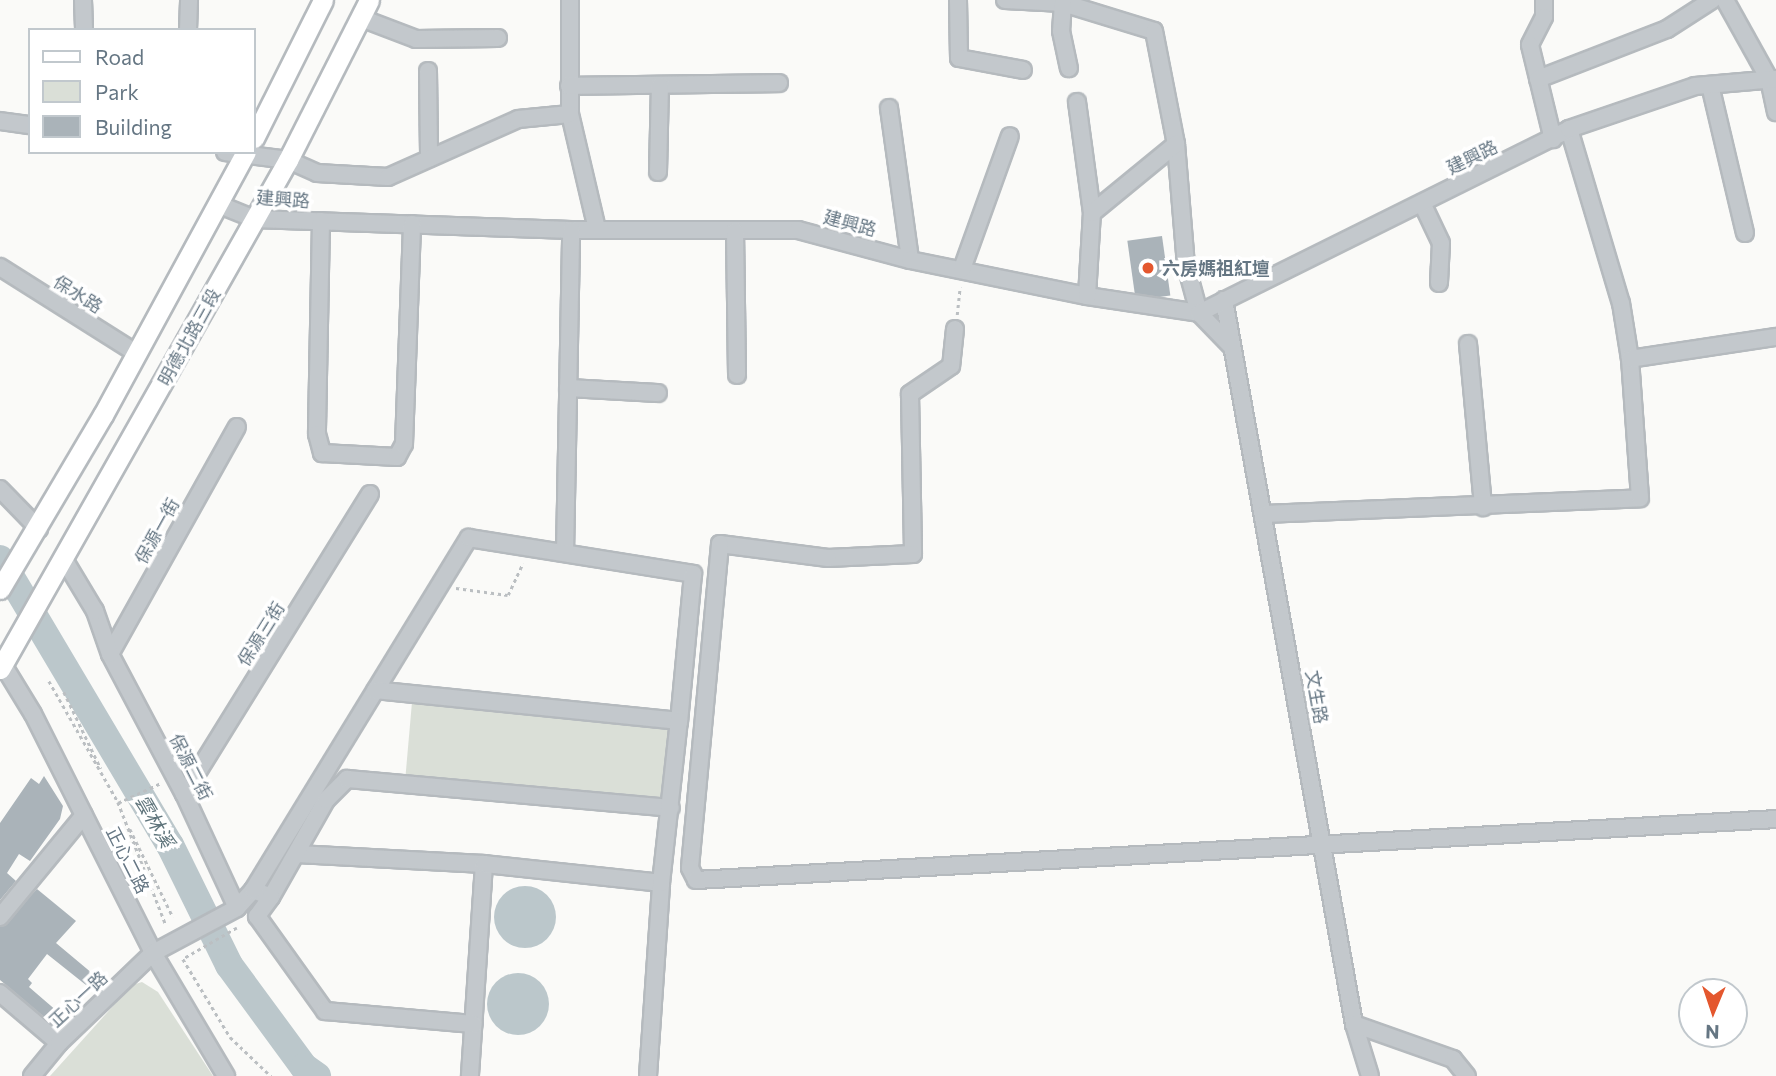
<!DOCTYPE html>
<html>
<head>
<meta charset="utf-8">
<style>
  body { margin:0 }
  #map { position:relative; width:1776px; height:1076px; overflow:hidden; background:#fafaf8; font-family:Commissioner,"Noto Sans TC",sans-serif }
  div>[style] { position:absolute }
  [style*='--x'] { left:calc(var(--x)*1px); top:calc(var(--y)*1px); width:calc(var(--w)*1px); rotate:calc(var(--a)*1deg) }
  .green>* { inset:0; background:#dadfd7; transform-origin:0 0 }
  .water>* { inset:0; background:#bbc7cb }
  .round { border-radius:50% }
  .river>* { height:28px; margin:-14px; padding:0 14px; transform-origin:14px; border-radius:14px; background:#bbc7cb }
  .building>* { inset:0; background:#aab3b9; transform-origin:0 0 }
  .path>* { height:2.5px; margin-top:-1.25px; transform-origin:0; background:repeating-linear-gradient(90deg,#bbbfc2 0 3.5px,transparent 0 7px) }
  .roads { filter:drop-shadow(2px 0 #b5babe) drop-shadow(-2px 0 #b5babe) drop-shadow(0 2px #b5babe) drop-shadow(0 -2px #b5babe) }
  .minor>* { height:16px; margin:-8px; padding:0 8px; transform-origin:8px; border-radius:8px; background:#c3c8cc }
  .major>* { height:19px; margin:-9.5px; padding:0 9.5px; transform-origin:9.5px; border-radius:9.5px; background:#fff }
  .dots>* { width:19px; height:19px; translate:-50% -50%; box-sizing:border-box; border:4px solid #fff; border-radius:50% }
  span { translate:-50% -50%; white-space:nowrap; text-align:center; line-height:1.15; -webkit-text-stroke:7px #fff; paint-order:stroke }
  .street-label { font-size:18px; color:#657683 }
  .poi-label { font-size:18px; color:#657683; font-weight:700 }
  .left { translate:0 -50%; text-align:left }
  .water-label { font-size:19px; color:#60757c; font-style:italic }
  .legend { position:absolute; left:28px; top:28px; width:228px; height:126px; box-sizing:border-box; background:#fff; border:2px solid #c1c8cd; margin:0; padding:9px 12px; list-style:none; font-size:21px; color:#657683 }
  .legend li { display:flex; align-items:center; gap:14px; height:35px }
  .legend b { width:35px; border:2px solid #c1c8cd }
  .north { position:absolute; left:1678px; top:978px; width:70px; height:70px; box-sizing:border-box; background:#fff; border:2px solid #c1c8cd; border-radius:50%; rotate:182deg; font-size:19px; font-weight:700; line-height:28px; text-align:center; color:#657683 }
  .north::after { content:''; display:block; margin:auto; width:24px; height:32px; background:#e4572e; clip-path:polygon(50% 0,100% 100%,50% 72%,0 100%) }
</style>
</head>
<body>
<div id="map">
  <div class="green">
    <i style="left:412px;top:702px;width:264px;height:73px;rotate:5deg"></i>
    <i style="clip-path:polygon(142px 982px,158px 992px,213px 1076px,50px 1076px,132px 985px)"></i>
  </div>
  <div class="water">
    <i class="round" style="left:494px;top:886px;width:62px;height:62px"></i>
    <i class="round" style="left:487px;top:973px;width:62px;height:62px"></i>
  </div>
  <div class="river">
    <i style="--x:0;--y:559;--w:333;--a:59.3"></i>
    <i style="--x:170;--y:845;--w:134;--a:63.8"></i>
    <i style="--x:229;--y:965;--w:127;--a:53.7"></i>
    <i style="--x:304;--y:1067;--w:16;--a:35"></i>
  </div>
  <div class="building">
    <i style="left:1162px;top:236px;width:60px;height:35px;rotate:82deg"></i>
    <i style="clip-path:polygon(44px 776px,63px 806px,60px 819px,30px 861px,19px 854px,7px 873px,16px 881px,0 900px,0 823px,31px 778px,39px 784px)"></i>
    <i style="clip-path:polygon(37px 889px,76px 921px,56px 943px,99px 979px,91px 989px,47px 954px,28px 979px,32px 983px,29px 987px,58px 1012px,50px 1022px,0 980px,0 927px)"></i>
  </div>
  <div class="path">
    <i style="--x:957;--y:315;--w:28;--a:-84"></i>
    <i style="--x:456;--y:588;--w:52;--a:7.7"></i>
    <i style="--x:508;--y:595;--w:35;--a:-65"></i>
    <i style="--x:49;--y:681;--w:139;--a:60.3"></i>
    <i style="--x:118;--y:802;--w:132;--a:68.7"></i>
    <i style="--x:64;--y:692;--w:85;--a:64.3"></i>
    <i style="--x:118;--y:803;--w:47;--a:-24.9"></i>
    <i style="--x:130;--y:829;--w:98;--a:64"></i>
    <i style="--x:237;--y:928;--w:62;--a:150.1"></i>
    <i style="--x:183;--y:959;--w:91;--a:58.9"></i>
    <i style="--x:230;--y:1037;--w:57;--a:43.6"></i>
  </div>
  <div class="roads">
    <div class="minor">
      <i style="--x:83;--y:0;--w:30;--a:88"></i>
      <i style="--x:570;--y:0;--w:114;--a:90"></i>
      <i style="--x:570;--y:114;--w:118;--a:76.8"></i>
      <i style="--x:958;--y:0;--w:58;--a:89"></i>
      <i style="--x:959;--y:58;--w:65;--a:10.6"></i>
      <i style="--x:1005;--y:0;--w:58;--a:3"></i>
      <i style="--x:1063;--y:3;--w:95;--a:17.1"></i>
      <i style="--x:1154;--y:31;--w:115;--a:79"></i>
      <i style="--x:1176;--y:144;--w:121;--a:85.3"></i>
      <i style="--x:1186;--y:265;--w:50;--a:74.8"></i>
      <i style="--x:1199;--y:313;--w:47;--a:45.9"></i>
      <i style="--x:1544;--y:0;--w:17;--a:90"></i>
      <i style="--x:1544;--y:17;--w:31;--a:117"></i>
      <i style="--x:1530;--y:45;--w:97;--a:76.3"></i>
      <i style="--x:1725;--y:0;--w:90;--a:60.9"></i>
      <i style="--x:1769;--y:79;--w:34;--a:78"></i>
      <i style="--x:1063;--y:3;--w:28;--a:94"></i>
      <i style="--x:1061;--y:31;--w:38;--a:78"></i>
      <i style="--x:361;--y:18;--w:59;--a:20.9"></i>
      <i style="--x:416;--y:39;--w:82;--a:-0.7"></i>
      <i style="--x:188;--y:30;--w:30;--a:-88"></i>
      <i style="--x:428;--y:71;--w:87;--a:89.3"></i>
      <i style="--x:1538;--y:79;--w:138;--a:-21.2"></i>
      <i style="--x:1667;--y:29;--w:54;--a:-32.8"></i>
      <i style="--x:1710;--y:85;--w:152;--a:76.7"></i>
      <i style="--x:569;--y:86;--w:210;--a:-0.8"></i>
      <i style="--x:1077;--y:102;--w:112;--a:82.3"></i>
      <i style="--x:889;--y:108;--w:153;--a:82.1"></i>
      <i style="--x:0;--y:121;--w:30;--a:8"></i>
      <i style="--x:1569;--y:129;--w:182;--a:73.4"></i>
      <i style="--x:1621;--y:303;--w:57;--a:80.9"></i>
      <i style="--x:225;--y:152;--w:64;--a:7.2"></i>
      <i style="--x:288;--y:160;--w:32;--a:24"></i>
      <i style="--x:317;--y:173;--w:71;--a:3.2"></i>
      <i style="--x:388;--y:177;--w:142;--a:-24"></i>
      <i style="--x:518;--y:119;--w:52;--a:-5.5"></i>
      <i style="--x:658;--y:172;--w:87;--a:-88.7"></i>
      <i style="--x:1422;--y:203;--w:44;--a:64.6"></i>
      <i style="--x:1441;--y:243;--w:40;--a:92.9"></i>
      <i style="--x:220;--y:205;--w:37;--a:22"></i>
      <i style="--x:254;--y:219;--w:317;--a:2"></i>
      <i style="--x:571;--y:230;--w:227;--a:0"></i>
      <i style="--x:798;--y:230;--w:116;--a:15"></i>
      <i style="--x:910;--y:260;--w:181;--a:11.5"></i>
      <i style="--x:1087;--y:296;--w:113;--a:8.6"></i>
      <i style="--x:321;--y:221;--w:213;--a:91.1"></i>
      <i style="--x:317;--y:434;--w:20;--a:75"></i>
      <i style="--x:322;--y:453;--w:75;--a:3.1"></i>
      <i style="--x:397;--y:457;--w:15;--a:-62"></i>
      <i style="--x:404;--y:444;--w:220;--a:-87.9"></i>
      <i style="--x:735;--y:231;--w:144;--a:89.2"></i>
      <i style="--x:0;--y:267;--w:161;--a:32.3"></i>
      <i style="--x:962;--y:269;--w:141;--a:-70.2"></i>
      <i style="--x:1087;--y:296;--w:83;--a:-86.6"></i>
      <i style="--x:1092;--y:213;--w:109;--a:-39.4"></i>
      <i style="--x:1224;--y:300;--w:736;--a:79.82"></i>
      <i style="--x:1354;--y:1024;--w:54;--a:72.9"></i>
      <i style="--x:1199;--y:313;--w:413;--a:-26.4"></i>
      <i style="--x:1569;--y:129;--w:133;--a:-18.8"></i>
      <i style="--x:1695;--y:86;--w:81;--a:-4.9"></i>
      <i style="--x:955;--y:329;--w:37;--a:96"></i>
      <i style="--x:951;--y:366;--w:50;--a:145.7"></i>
      <i style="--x:910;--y:394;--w:160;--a:88.9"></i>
      <i style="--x:913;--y:554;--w:85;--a:177.3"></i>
      <i style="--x:828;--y:558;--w:109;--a:-172.6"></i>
      <i style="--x:720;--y:544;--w:325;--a:95.3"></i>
      <i style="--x:690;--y:868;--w:13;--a:63"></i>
      <i style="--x:696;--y:880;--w:1082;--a:-3.23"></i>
      <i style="--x:1468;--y:344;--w:164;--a:84.7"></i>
      <i style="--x:568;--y:388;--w:90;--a:3.2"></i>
      <i style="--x:0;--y:489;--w:56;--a:45.7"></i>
      <i style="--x:1266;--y:514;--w:374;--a:-2.4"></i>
      <i style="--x:1640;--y:498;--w:139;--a:-94.1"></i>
      <i style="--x:1630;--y:359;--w:148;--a:-8.6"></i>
      <i style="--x:565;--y:553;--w:323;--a:-88.9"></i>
      <i style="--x:110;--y:654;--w:260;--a:-60.8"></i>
      <i style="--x:0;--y:660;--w:63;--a:58.6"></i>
      <i style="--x:33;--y:714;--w:267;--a:63.3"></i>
      <i style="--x:153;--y:953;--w:143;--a:59.3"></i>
      <i style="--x:184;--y:794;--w:353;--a:-58.2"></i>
      <i style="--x:297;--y:854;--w:187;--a:3.1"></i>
      <i style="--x:484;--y:864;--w:212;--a:93.8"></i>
      <i style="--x:484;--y:864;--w:178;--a:6.1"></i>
      <i style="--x:253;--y:890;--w:19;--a:21"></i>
      <i style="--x:271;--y:897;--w:112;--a:-60.4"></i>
      <i style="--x:326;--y:800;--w:30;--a:-45"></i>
      <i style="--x:347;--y:779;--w:325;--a:5.1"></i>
      <i style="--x:271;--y:897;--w:24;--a:126"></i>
      <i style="--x:257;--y:916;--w:117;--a:54.4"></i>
      <i style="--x:325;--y:1011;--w:149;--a:5"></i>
      <i style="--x:237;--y:908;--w:24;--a:-48"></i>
      <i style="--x:253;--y:890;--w:413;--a:-58.5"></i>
      <i style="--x:469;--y:538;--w:227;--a:9.1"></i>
      <i style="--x:693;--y:574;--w:148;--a:95.4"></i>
      <i style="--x:679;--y:721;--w:305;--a:-174.2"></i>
      <i style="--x:0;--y:917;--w:132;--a:-50.5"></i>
      <i style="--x:0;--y:993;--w:77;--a:40.3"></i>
      <i style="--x:1354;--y:1024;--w:105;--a:19.5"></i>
      <i style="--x:1453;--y:1059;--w:22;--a:51"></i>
      <i style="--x:32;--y:1076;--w:43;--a:-50.7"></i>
      <i style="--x:59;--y:1043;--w:130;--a:-43.8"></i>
      <i style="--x:153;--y:953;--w:95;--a:-28.2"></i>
      <i style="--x:237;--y:908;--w:126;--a:-114.9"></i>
      <i style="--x:184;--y:794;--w:158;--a:-117.9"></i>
      <i style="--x:110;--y:654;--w:46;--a:-109.2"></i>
      <i style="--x:95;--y:611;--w:58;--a:-121"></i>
      <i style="--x:648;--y:1076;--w:193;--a:-86.1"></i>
      <i style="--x:661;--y:883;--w:163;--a:-83.7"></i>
    </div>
    <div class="major">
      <i style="--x:254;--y:138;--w:154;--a:-63.4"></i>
      <i style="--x:0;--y:589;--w:202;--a:-59.4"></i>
      <i style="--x:103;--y:415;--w:299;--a:-61.5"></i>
      <i style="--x:0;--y:669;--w:585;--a:-60.5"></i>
      <i style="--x:288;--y:160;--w:179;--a:-63.1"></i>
    </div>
  </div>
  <div class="dots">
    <i style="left:1148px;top:268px;background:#e4572e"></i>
  </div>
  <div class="street-label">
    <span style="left:1472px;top:157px;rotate:-26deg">建興路</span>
    <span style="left:283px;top:199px;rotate:4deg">建興路</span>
    <span style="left:850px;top:223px;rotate:15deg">建興路</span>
    <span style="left:78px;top:294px;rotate:32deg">保水路</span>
    <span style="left:189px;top:337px;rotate:-61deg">明德北路三段</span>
    <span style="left:157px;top:531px;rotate:-61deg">保源一街</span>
    <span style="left:261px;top:634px;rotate:-58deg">保源三街</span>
    <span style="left:1317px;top:697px;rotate:80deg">文生路</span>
    <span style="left:191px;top:767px;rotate:63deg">保源二街</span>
    <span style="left:128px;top:860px;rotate:63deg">正心二路</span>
    <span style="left:78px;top:999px;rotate:-43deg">正心一路</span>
  </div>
  <div class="poi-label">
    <span class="left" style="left:1162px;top:268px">六房媽祖紅壇</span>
  </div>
  <div class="water-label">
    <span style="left:155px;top:821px;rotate:60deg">雲林溪</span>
  </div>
  <ul class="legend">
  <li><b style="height:9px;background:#fff"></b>Road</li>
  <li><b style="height:19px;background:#dadfd7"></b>Park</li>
  <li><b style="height:19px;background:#aab3b9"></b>Building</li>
  </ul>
  <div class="north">N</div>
</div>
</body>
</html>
